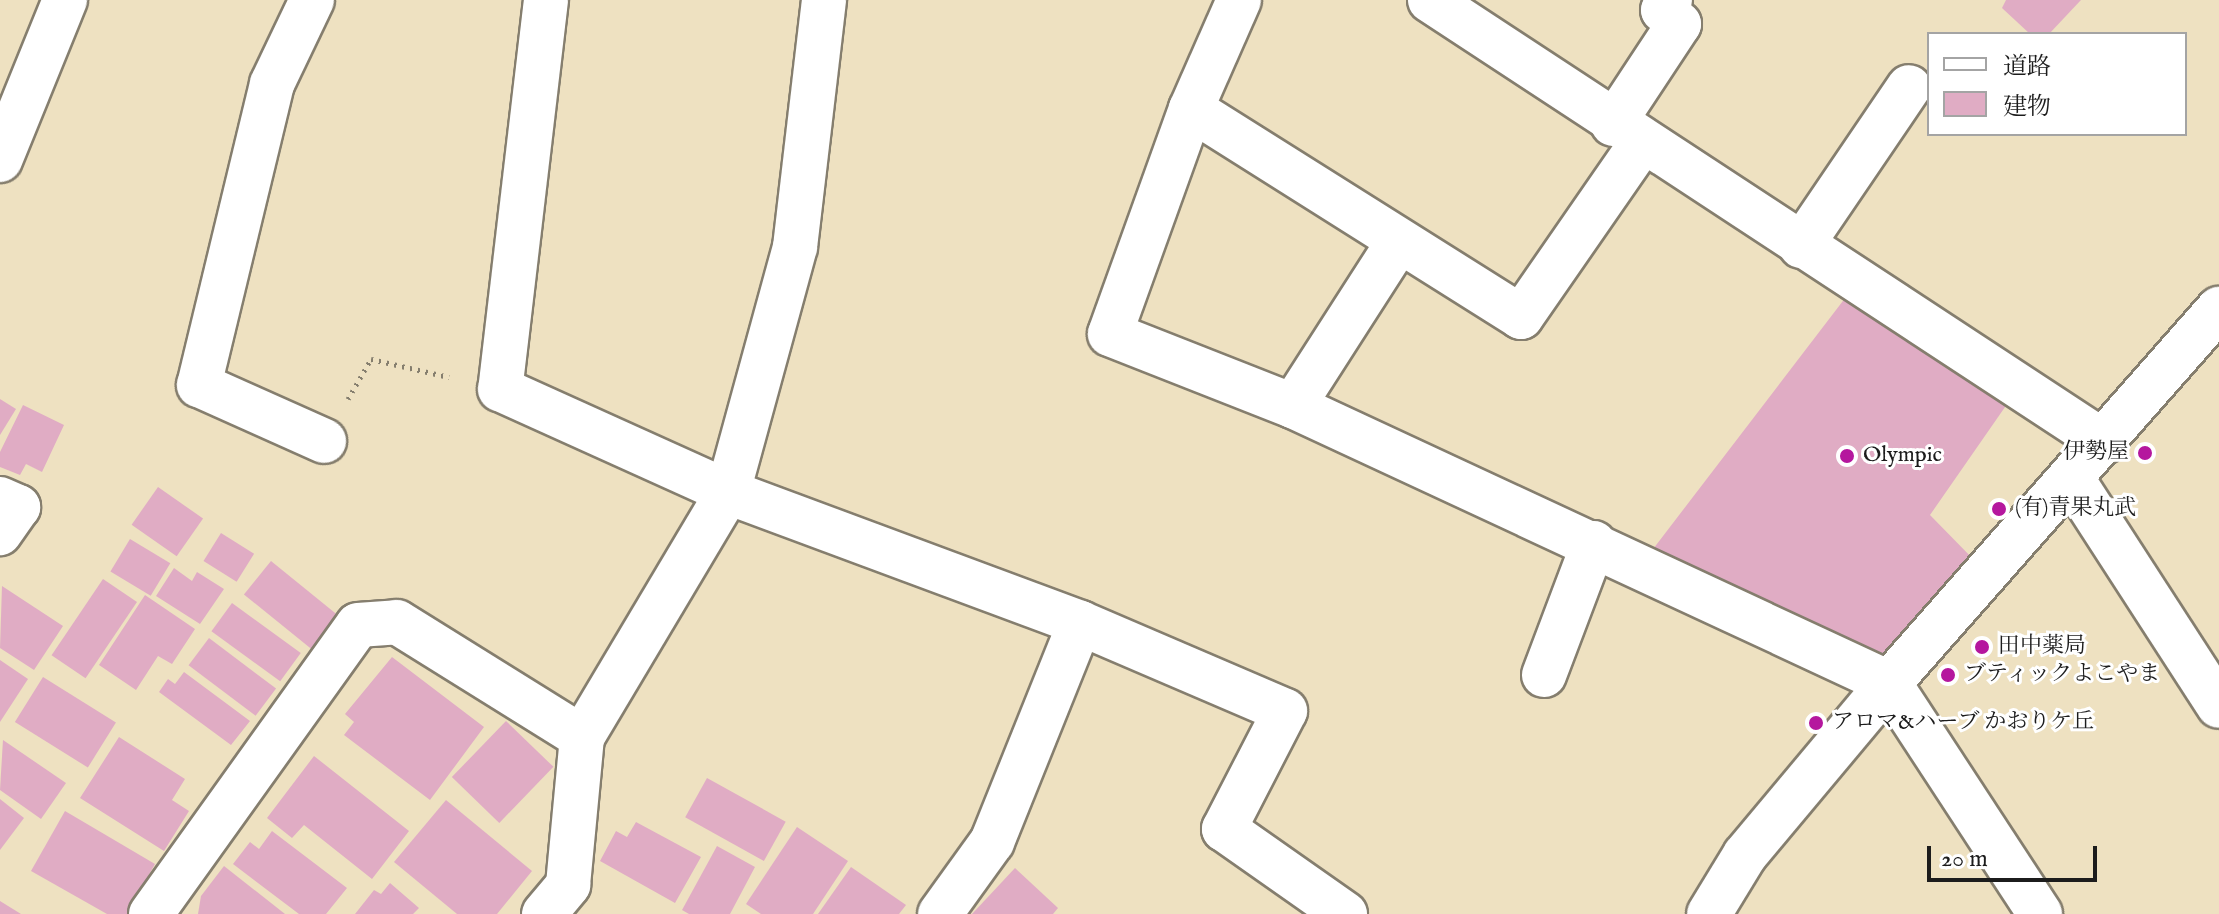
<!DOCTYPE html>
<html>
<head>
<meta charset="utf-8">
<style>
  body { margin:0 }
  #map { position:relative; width:2219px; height:914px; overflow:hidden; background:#eee1c1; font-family:"IM FELL English","Noto Serif JP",serif }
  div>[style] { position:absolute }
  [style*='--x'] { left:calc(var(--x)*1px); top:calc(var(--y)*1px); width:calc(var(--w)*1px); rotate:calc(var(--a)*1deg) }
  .building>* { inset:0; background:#e0acc4; transform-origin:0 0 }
  .path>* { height:5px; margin-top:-2.5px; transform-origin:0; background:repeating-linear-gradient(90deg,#857e6e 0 2px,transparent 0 8px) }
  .roads { filter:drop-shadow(2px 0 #857e6e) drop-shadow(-2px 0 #857e6e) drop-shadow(0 2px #857e6e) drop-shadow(0 -2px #857e6e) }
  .minor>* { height:44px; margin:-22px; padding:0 22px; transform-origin:22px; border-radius:22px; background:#fff }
  .dots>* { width:22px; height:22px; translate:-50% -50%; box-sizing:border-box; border:4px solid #fff; border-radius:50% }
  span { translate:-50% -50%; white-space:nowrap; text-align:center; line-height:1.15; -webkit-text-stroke:6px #fff; paint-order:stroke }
  .poi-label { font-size:22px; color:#1c1c1c }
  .right { translate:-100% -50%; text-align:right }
  .left { translate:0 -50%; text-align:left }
  .legend { position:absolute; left:1927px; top:32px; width:260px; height:104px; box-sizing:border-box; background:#fff; border:2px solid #a4a4a4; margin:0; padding:10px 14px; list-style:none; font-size:24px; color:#1c1c1c }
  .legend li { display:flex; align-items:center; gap:16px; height:40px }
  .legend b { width:40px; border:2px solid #a4a4a4 }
  .scale { position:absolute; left:1927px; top:846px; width:170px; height:36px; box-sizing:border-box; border:4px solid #1c1c1c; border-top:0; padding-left:10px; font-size:24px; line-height:28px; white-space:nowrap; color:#1c1c1c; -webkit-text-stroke:6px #fff; paint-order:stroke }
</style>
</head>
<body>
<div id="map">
  <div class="building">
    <i style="clip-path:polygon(2006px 0,2081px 0,2049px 34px,2030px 34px,2002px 8px)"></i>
    <i style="clip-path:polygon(1849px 293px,2012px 397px,1930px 515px,1976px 562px,1885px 670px,1647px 557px)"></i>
    <i style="clip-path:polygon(0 399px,16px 409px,0 435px)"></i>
    <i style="clip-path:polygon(23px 405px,64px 425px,42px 472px,26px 464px,20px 475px,0 467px,0 452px)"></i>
    <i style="left:158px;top:487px;width:55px;height:46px;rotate:35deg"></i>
    <i style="left:221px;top:533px;width:39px;height:33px;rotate:32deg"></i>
    <i style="left:130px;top:539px;width:47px;height:38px;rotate:31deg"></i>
    <i style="left:271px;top:561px;width:90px;height:43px;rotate:39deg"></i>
    <i style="clip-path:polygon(174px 568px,192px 581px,197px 572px,224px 589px,200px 624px,156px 596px)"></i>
    <i style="left:103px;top:579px;width:41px;height:92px;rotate:34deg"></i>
    <i style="clip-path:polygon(2px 586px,63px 626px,34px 670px,0 648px)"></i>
    <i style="clip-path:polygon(145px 595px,195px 629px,172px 664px,158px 656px,136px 690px,99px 665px)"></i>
    <i style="left:232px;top:603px;width:85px;height:35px;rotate:36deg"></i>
    <i style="left:209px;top:638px;width:84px;height:34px;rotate:37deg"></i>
    <i style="clip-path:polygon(392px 657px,484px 727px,430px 800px,344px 735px,354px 722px,345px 714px)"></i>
    <i style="clip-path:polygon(0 660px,28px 679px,0 722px)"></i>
    <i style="clip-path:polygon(184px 672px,250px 721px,231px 745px,159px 692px,168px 679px,175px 684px)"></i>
    <i style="left:43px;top:677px;width:86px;height:53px;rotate:32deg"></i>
    <i style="left:506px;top:721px;width:66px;height:78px;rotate:44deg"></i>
    <i style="clip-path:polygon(119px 737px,185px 779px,172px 800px,189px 811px,164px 851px,80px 798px)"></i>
    <i style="clip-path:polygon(3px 740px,66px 783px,41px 819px,0 790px)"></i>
    <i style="clip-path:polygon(314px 756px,409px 831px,372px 879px,304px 825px,292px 838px,267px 818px)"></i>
    <i style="left:707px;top:778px;width:90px;height:45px;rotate:29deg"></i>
    <i style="clip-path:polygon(0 799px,24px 818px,0 850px)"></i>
    <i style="clip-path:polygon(446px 800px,532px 871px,497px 914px,457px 914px,394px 862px)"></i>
    <i style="clip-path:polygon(65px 811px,155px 864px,127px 914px,107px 914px,31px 871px)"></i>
    <i style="clip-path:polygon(636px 822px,701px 857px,675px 903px,600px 861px,616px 831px,627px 837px)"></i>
    <i style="clip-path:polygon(797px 827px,848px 861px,813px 914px,761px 914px,746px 904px)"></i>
    <i style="clip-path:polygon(272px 831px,347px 888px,326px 914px,299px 914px,233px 864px,250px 842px,259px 849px)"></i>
    <i style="clip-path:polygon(717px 846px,755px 867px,730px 914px,689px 914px,682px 910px)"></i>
    <i style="clip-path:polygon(224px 866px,285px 914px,198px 914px,201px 896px)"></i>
    <i style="clip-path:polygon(851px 867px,906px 905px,899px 914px,818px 914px)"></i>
    <i style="clip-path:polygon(1015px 868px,1058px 908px,1053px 914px,972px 914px)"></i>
    <i style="clip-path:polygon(390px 883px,419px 908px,413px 914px,355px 914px,374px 890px,381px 894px)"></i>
    <i style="clip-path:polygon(0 901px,21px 914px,0 914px)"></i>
  </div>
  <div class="path">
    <i style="--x:348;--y:399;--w:46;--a:-60.1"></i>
    <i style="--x:371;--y:359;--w:80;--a:13"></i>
  </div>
  <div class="roads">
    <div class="minor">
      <i style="--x:312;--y:0;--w:93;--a:115.5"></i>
      <i style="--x:272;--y:84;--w:310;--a:103.6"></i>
      <i style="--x:199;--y:385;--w:137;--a:24.1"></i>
      <i style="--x:546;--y:0;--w:392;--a:96.7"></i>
      <i style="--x:500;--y:389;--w:250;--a:24.3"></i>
      <i style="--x:728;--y:492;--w:376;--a:20.4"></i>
      <i style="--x:1080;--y:623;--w:223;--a:23.2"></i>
      <i style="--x:1285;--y:711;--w:133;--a:117.3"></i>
      <i style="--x:1224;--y:829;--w:148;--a:35.1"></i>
      <i style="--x:1239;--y:0;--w:119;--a:113.8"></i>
      <i style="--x:1191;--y:109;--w:239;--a:109.8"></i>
      <i style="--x:1110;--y:334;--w:197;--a:21.5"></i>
      <i style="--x:1293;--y:406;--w:657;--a:24.93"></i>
      <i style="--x:1889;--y:683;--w:276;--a:56.8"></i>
      <i style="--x:1430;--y:0;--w:806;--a:33.26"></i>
      <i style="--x:1191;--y:109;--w:390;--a:32.2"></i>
      <i style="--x:1521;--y:317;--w:213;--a:-55.3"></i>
      <i style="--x:1613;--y:124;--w:120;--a:-56.6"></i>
      <i style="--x:1679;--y:24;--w:21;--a:-139"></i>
      <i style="--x:1663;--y:10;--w:12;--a:-55"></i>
      <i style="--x:0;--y:160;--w:173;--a:-67.9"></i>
      <i style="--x:1801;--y:246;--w:192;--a:-55.8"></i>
      <i style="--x:1293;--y:406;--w:196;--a:-57.3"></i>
      <i style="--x:2072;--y:479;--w:270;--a:57.1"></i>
      <i style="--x:0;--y:499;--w:20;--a:24"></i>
      <i style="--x:18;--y:507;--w:32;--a:125"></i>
      <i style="--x:1544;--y:675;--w:141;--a:-69.3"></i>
      <i style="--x:151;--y:914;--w:355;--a:-54.4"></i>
      <i style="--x:358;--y:625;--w:39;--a:-4"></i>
      <i style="--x:397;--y:622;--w:218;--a:31.9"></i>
      <i style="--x:544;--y:914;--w:38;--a:-50"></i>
      <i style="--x:568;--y:885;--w:149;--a:-84.6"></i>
      <i style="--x:582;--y:737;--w:285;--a:-59.2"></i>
      <i style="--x:728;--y:492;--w:254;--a:-74.7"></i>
      <i style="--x:795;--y:247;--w:249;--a:-83.3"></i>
      <i style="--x:940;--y:914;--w:89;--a:-54.2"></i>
      <i style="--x:992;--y:842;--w:236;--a:-68.1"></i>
      <i style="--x:1709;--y:914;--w:69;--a:-58.6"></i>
      <i style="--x:1745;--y:855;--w:224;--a:-50.1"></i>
      <i style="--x:1889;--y:683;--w:499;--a:-48.6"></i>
    </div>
  </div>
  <div class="dots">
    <i style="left:2145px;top:453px;background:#b5179e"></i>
    <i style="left:1847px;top:456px;background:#b5179e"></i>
    <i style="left:1999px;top:509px;background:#b5179e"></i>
    <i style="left:1982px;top:647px;background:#b5179e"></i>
    <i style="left:1948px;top:675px;background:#b5179e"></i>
    <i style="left:1816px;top:723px;background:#b5179e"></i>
  </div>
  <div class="poi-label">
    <span class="right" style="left:2129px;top:453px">伊勢屋</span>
    <span class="left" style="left:1863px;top:456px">Olympic</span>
    <span class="left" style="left:2015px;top:509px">(有)青果丸武</span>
    <span class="left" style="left:1998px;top:647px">田中薬局</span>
    <span class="left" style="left:1964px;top:675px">ブティックよこやま</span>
    <span class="left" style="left:1832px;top:723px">アロマ&amp;ハーブ かおりケ丘</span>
  </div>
  <ul class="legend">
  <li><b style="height:10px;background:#fff"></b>道路</li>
  <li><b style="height:22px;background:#e0acc4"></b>建物</li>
  </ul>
  <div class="scale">20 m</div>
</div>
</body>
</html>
